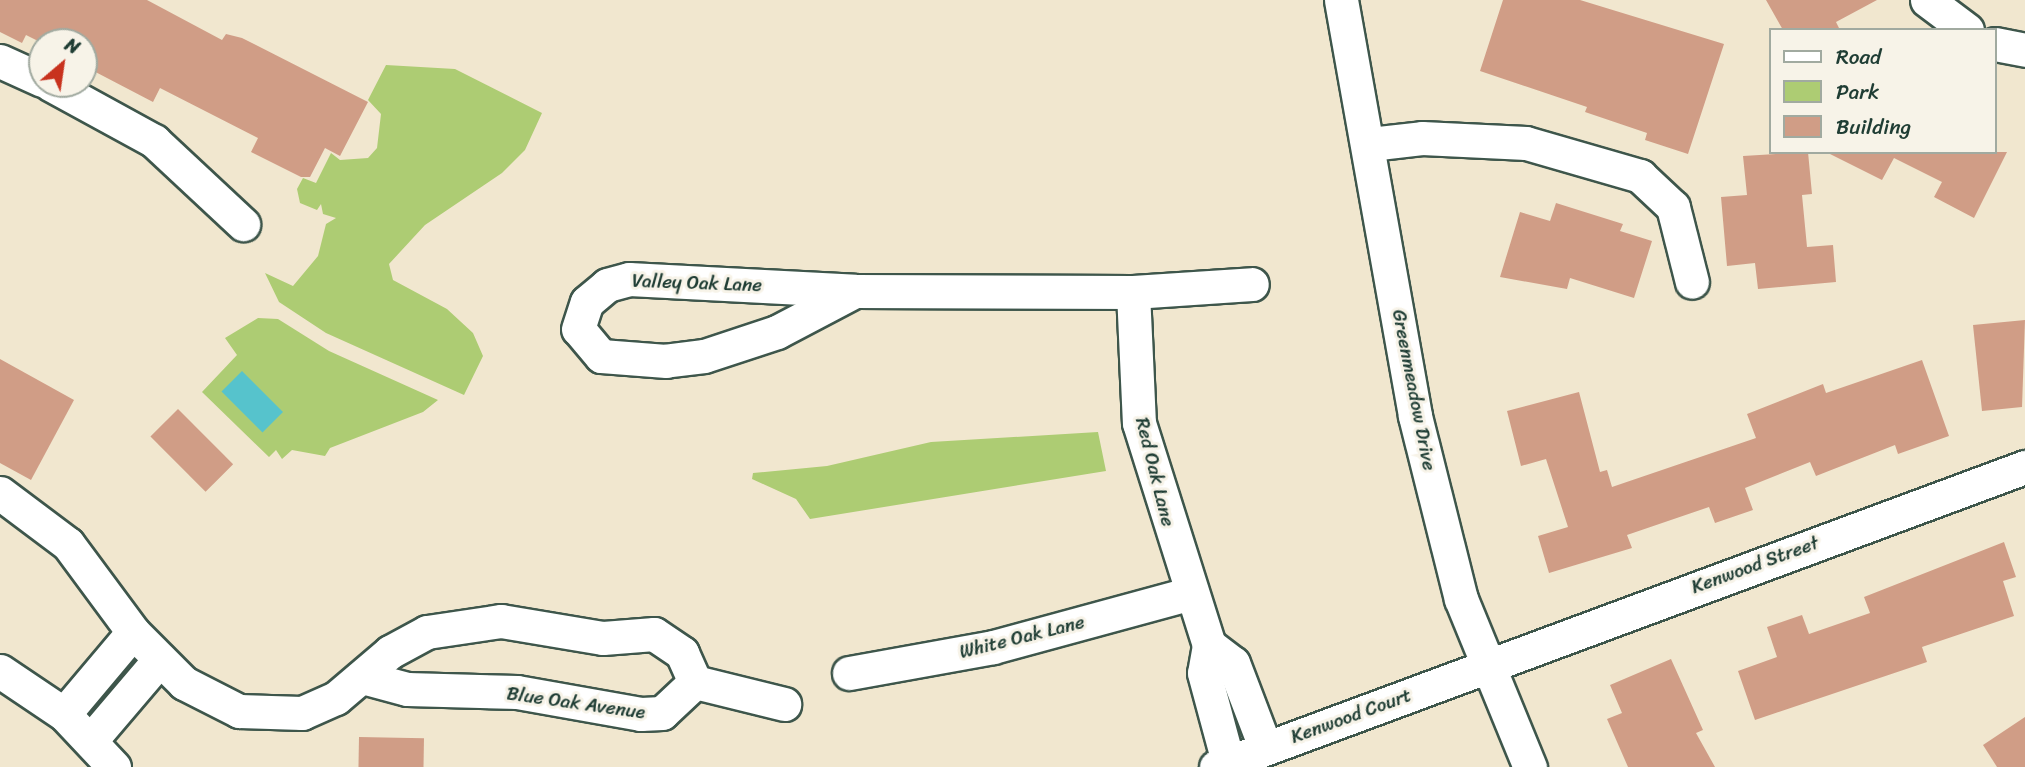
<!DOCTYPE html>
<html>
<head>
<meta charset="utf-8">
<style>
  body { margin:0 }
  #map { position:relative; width:2025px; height:767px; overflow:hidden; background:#f1e7cf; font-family:Sriracha,sans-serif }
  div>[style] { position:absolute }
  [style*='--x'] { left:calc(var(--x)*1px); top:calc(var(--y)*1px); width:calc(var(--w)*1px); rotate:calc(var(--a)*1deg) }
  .green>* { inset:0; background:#adcc73 }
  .water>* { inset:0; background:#56c3cc; transform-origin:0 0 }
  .building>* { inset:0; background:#d09d86; transform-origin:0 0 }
  .roads { filter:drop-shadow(2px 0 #3e564b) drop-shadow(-2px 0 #3e564b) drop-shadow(0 2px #3e564b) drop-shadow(0 -2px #3e564b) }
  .minor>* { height:33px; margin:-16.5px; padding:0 16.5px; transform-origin:16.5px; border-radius:16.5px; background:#fff }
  span { translate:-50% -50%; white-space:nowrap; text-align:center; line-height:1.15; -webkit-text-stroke:6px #f7f3e8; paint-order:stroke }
  .street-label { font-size:19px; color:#1f3d34 }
  .legend { position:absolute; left:1769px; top:28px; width:228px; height:126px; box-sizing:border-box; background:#f7f3e8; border:2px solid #a1aaa0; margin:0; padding:9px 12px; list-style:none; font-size:21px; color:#1f3d34 }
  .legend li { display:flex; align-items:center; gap:14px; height:35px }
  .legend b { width:35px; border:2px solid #a1aaa0 }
  .north { position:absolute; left:28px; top:28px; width:70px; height:70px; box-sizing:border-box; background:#f7f3e8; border:2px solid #a1aaa0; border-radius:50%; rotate:29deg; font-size:19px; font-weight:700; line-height:28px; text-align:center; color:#1f3d34 }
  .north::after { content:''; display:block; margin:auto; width:24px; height:32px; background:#c8321e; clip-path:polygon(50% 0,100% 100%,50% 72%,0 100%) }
</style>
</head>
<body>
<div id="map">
  <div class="green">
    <i style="clip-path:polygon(386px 65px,455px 69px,542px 113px,525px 150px,502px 173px,425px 225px,389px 264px,393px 280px,447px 309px,473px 333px,483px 356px,464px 395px,326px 333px,279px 302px,265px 273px,293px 286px,318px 256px,326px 224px,336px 218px,323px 214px,321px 204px,317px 210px,300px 203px,297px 189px,303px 178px,316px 183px,331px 153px,340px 160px,368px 158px,377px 148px,381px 114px,368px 100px)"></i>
    <i style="clip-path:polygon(258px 318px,278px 319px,329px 351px,438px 400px,423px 412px,330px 448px,325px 456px,292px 450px,282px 459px,276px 450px,269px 457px,202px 392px,237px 355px,225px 338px)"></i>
    <i style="clip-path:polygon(1098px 432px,1106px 471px,810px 519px,796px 499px,752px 479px,753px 473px,827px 466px,931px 442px)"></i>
  </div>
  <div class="water">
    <i style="left:242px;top:371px;width:58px;height:29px;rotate:45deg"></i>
  </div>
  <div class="building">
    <i style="clip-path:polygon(0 0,147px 0,222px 40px,226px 34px,242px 38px,368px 102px,340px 156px,325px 148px,310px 177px,301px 177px,251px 152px,258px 138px,160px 88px,153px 102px,84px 66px,84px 42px,42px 43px,26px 35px,22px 43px,0 32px)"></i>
    <i style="clip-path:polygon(1503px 0,1580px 0,1724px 44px,1688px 154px,1645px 140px,1647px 133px,1585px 112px,1587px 107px,1480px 71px)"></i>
    <i style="clip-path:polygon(1766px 0,1877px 0,1836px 22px,1840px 30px,1783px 30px)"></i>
    <i style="clip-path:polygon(1808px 152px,1812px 194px,1802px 195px,1807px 247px,1833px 245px,1836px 282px,1758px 289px,1755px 263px,1727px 266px,1721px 197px,1747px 195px,1743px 156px)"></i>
    <i style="clip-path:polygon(1826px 152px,2007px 152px,1974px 218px,1934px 197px,1942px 182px,1894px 158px,1882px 180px)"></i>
    <i style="clip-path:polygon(1556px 203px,1623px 224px,1620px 231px,1652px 241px,1634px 298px,1570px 278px,1567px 289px,1500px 277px,1520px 212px,1550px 221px)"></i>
    <i style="clip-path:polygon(2025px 320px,2022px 407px,1982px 411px,1973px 325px)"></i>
    <i style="clip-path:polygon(0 359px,74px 400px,31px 480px,0 463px)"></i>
    <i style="clip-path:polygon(1922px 360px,1949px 436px,1898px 454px,1895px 445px,1816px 476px,1810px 462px,1745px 488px,1753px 510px,1715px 523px,1709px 507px,1627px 535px,1632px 548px,1549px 573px,1538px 536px,1568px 527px,1546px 459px,1521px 466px,1507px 411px,1579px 392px,1600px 472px,1607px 470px,1612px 487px,1756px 438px,1747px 414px,1823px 384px,1826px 393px)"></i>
    <i style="left:178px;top:409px;width:78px;height:39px;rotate:45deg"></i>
    <i style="clip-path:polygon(2004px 542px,2016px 577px,2003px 581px,2014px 616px,1922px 647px,1927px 662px,1755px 720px,1738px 671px,1777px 657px,1767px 627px,1802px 615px,1809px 634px,1870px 613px,1864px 597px)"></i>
    <i style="clip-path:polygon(1671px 659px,1703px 730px,1696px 733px,1715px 767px,1628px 767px,1607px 719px,1622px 713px,1610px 685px)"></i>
    <i style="clip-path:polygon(2025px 717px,2025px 767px,1997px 767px,1983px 745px)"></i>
    <i style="left:359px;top:737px;width:65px;height:30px;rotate:1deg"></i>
  </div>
  <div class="roads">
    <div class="minor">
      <i style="--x:1341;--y:0;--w:423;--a:79.9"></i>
      <i style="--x:1415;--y:416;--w:189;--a:75.9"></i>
      <i style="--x:1461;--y:599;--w:182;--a:67.7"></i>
      <i style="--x:1927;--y:0;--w:50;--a:36.9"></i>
      <i style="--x:1995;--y:44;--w:31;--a:11"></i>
      <i style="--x:0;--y:61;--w:46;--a:24.3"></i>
      <i style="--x:50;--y:84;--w:119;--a:28.7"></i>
      <i style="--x:154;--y:141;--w:122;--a:43"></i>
      <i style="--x:1370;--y:144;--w:52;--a:-6.6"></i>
      <i style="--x:1422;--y:138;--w:104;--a:2.8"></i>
      <i style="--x:1526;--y:143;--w:119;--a:16.1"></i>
      <i style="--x:1640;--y:176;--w:45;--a:43.2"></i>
      <i style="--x:1673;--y:207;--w:77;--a:75.8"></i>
      <i style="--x:855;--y:291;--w:88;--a:152.3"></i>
      <i style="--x:777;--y:332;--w:77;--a:161.8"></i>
      <i style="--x:704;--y:356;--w:38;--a:173"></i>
      <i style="--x:666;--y:361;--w:65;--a:-175.6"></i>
      <i style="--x:601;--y:356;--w:35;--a:-130"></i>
      <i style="--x:578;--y:329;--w:28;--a:-72"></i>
      <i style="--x:587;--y:302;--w:26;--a:-40"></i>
      <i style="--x:607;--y:285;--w:23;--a:-15"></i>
      <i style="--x:629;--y:279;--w:226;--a:3"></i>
      <i style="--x:855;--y:291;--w:278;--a:0.2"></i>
      <i style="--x:1133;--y:292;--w:119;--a:-3.8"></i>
      <i style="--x:1133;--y:292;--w:131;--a:87.4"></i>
      <i style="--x:1139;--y:423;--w:233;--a:72.5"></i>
      <i style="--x:1209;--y:645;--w:28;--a:100"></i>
      <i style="--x:1204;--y:673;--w:92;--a:74.9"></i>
      <i style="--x:0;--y:493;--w:85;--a:36.9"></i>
      <i style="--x:68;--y:544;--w:109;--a:53.5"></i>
      <i style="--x:133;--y:632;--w:72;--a:45"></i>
      <i style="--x:184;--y:683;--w:62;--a:27"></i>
      <i style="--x:239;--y:711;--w:63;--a:1.8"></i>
      <i style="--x:302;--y:713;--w:37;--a:-24"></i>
      <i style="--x:336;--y:698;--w:71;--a:-40.4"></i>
      <i style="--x:390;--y:652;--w:42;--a:-28.4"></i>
      <i style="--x:427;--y:632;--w:75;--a:-8.5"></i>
      <i style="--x:501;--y:621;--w:103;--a:9.5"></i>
      <i style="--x:603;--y:638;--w:51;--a:-4.5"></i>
      <i style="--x:654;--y:634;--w:34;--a:34"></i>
      <i style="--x:682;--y:653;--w:32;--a:66"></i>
      <i style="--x:695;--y:682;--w:45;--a:136.8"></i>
      <i style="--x:662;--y:713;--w:21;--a:177"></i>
      <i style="--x:641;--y:714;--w:126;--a:-169.9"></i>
      <i style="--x:517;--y:692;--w:110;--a:-178.4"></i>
      <i style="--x:407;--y:689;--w:47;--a:-165.1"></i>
      <i style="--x:1209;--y:645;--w:30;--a:37"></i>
      <i style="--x:1233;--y:663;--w:90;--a:69.1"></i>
      <i style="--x:0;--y:671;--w:77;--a:33.9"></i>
      <i style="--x:64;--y:714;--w:73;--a:46.7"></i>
      <i style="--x:849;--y:673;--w:146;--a:-10.2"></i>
      <i style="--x:993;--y:647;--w:206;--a:-15.2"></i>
      <i style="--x:695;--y:682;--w:92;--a:13.9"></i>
      <i style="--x:64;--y:714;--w:107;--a:-49.9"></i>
      <i style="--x:91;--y:740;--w:106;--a:-49.6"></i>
      <i style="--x:1216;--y:767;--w:863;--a:-20.35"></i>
    </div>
  </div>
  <div class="street-label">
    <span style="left:697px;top:283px;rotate:2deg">Valley Oak Lane</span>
    <span style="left:1414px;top:390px;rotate:79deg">Greenmeadow Drive</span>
    <span style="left:1155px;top:472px;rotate:76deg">Red Oak Lane</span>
    <span style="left:1755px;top:565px;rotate:-20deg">Kenwood Street</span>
    <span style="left:1022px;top:637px;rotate:-14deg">White Oak Lane</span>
    <span style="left:576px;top:703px;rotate:8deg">Blue Oak Avenue</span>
    <span style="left:1351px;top:716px;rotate:-20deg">Kenwood Court</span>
  </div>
  <ul class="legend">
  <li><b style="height:9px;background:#fff"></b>Road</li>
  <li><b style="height:19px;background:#adcc73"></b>Park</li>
  <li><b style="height:19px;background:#d09d86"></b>Building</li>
  </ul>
  <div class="north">N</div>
</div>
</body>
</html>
